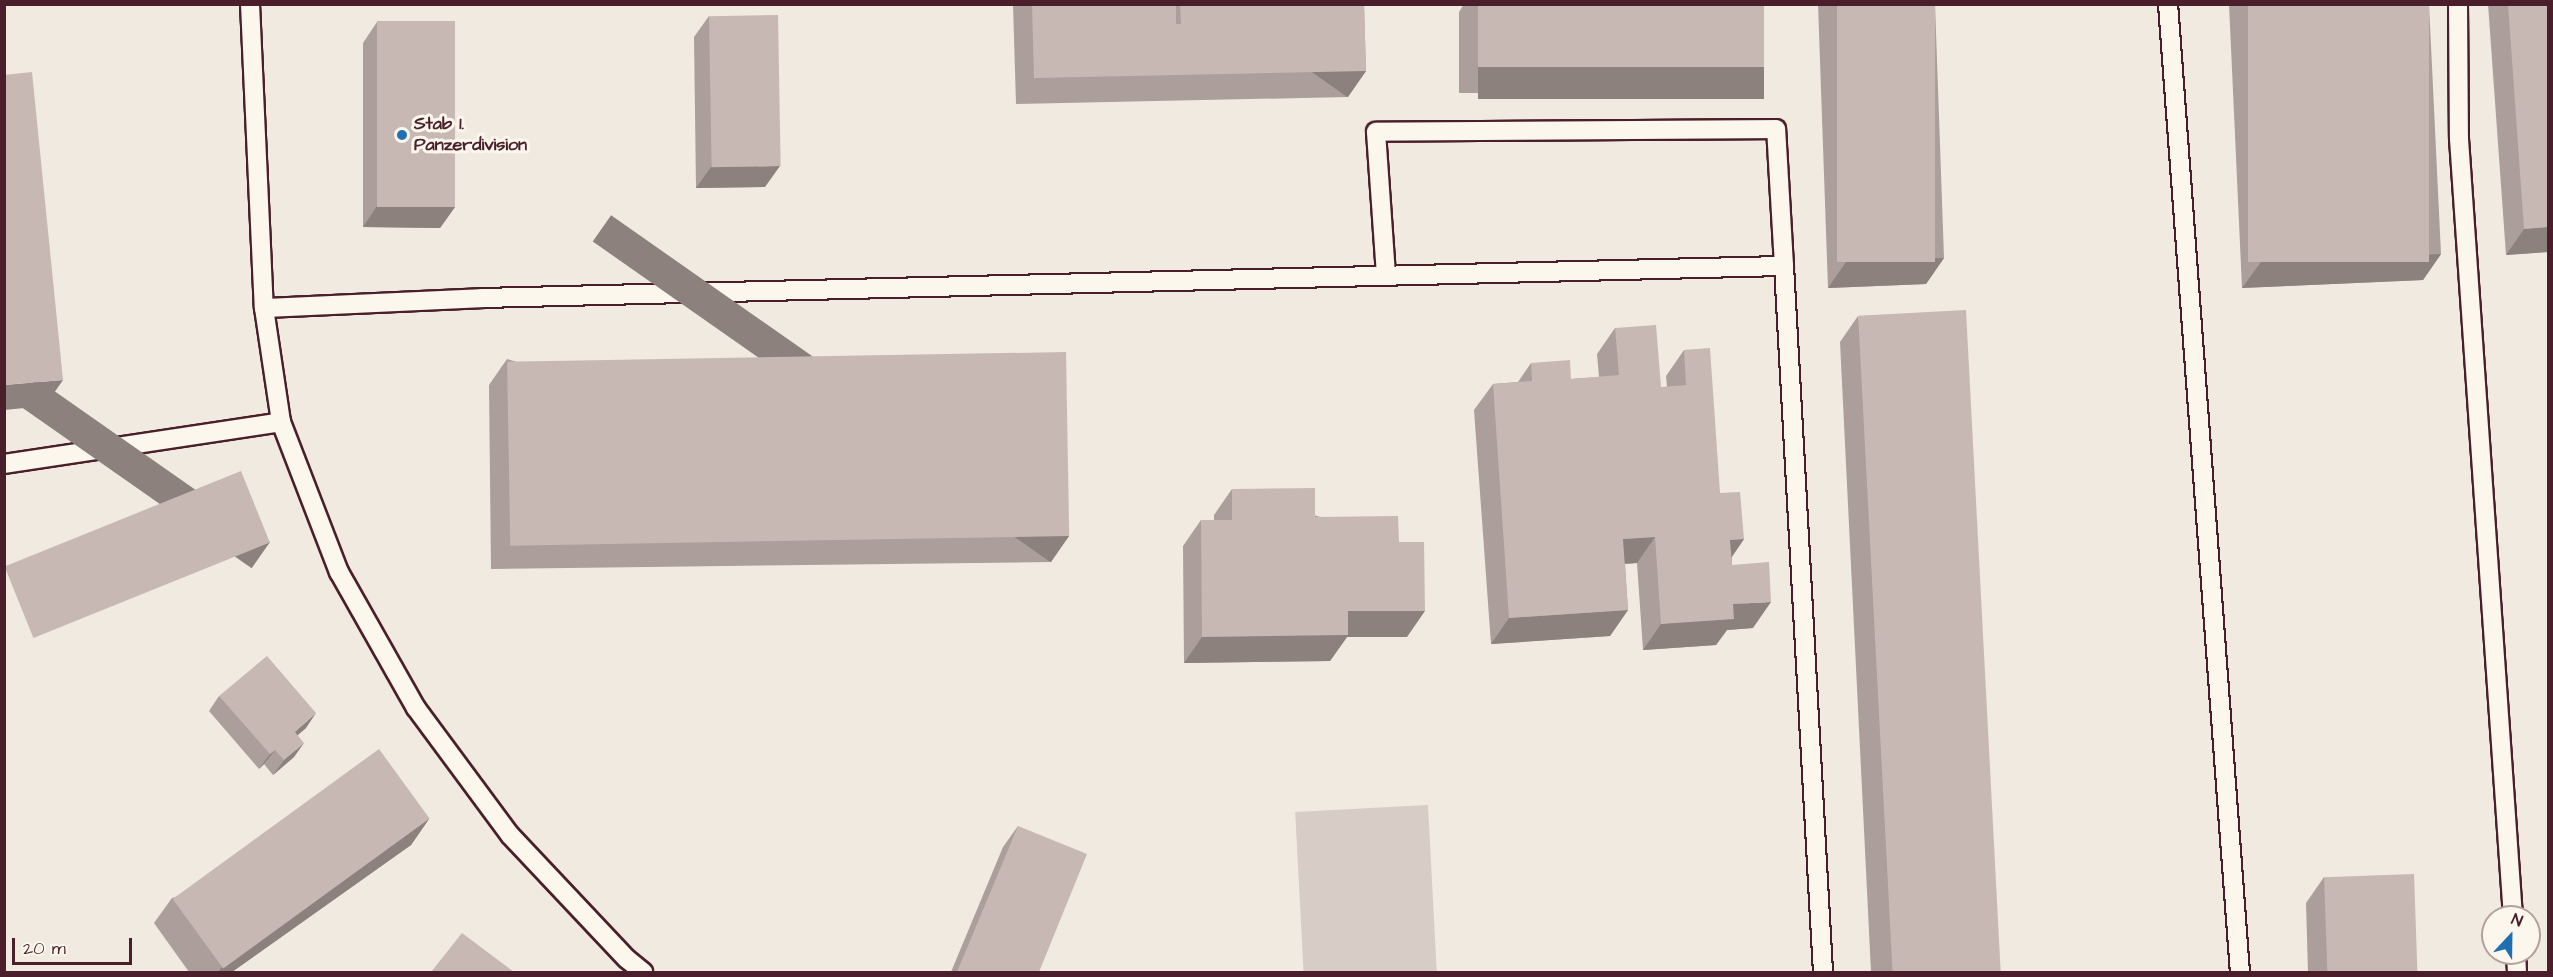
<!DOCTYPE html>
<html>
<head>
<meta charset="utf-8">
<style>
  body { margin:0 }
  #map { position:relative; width:2553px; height:977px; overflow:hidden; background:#f0eae0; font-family:"Architects Daughter",sans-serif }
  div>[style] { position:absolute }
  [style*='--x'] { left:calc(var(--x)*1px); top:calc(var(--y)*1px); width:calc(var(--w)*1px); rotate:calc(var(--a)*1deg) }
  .green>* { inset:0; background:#d8ccc6; transform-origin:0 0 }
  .roads { filter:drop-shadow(2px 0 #4a1f2b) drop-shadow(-2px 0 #4a1f2b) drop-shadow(0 2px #4a1f2b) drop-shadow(0 -2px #4a1f2b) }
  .lane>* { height:18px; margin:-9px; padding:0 9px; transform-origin:9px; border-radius:9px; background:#fbf7ec }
  .wall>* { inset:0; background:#ac9e9a }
  .shaded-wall>* { inset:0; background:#8c817d; transform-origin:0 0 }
  .building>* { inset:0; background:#c8b8b3; transform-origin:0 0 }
  .dots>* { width:16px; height:16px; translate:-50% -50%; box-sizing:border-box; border:3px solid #fbf7ec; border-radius:50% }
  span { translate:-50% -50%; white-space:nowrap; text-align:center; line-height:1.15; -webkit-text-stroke:6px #fbf7ec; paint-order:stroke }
  .poi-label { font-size:18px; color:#4a1f2b; font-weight:700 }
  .left { translate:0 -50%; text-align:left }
  .frame { position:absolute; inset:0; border:6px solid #4a1f2b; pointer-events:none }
  .north { position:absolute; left:2481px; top:905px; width:60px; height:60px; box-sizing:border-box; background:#fbf7ec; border:2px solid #b4a19f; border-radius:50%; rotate:22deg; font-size:16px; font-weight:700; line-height:24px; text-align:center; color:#4a1f2b }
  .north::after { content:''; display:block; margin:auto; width:21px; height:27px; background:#1f6fb2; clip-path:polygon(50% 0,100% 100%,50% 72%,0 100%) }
  .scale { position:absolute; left:12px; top:938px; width:120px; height:27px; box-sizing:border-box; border:3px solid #4a1f2b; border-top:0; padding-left:8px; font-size:18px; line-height:21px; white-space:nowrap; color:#4a1f2b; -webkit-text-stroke:4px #fbf7ec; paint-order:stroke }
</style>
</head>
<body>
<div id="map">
  <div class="green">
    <i style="left:1428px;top:805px;width:167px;height:133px;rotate:87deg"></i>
  </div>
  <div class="roads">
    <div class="lane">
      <i style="--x:250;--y:4;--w:304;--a:87.4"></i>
      <i style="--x:264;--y:308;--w:115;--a:81.5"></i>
      <i style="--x:281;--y:422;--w:161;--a:68.9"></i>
      <i style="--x:339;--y:572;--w:156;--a:60.5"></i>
      <i style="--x:416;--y:708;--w:158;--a:53.5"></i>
      <i style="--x:510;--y:835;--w:170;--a:46.7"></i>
      <i style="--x:627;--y:959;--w:21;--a:39"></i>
      <i style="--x:2168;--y:4;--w:971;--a:85.75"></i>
      <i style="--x:2458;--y:4;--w:135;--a:89.6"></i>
      <i style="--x:2459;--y:139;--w:780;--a:86.03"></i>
      <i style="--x:1784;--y:266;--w:707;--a:86.84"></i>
      <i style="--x:264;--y:308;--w:218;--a:-2.6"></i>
      <i style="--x:482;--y:298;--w:1302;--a:-1.41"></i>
      <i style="--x:1784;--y:266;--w:137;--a:-93.3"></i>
      <i style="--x:1776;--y:129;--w:400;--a:179.6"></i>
      <i style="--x:1376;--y:132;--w:143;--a:86"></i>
      <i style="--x:4;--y:464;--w:280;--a:-8.6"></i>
      <i style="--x:2516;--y:953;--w:19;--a:87"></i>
    </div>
  </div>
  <div class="wall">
    <i style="clip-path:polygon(1013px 4px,1364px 4px,1366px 71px,1348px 97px,1016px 104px)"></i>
    <i style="clip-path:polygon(1464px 4px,1764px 4px,1746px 93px,1459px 93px,1459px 12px)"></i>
    <i style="clip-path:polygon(1818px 4px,1935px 4px,1944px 258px,1926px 284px,1828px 288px)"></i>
    <i style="clip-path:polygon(2229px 4px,2429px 4px,2441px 254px,2423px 280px,2242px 288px)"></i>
    <i style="clip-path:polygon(2488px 4px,2548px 4px,2548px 252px,2506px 255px)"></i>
    <i style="clip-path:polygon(709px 16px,765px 187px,696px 188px,694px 37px)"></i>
    <i style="clip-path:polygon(377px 22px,455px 207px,440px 228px,363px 227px,363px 43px)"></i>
    <i style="clip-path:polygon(1858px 316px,2000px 972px,1871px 972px,1840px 342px)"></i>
    <i style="clip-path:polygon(1615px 328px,1661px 387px,1667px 387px,1666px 376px,1684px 350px,1720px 493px,1744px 539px,1732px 557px,1732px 565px,1753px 628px,1727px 630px,1716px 645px,1643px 650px,1637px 563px,1625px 564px,1628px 610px,1610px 636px,1491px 644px,1474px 410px,1493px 384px,1518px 382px,1531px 363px,1571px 379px,1599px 377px,1597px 354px)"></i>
    <i style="clip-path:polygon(507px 359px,1069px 536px,1051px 562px,491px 569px,489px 385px)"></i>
    <i style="clip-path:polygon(1232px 489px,1399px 542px,1407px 637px,1347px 637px,1330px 661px,1184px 663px,1183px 546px,1201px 520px,1214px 520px,1214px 515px)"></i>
    <i style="clip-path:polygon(219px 696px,306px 728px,298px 735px,294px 757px,273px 775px,264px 764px,259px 769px,209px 711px)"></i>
    <i style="clip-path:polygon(429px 819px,411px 845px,232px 972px,189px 972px,154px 923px,172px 898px)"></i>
    <i style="clip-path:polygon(1018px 826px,1039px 972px,951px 972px,1003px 847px)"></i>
    <i style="clip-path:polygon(2324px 877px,2417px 972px,2308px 972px,2306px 903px)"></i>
  </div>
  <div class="shaded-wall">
    <i style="clip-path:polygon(559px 4px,834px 4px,558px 6px)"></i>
    <i style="left:1478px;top:67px;width:286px;height:32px"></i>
    <i style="left:1366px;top:71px;width:32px;height:332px;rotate:125deg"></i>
    <i style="clip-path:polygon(780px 166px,765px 187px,696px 188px,711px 167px)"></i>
    <i style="clip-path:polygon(377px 206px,455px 207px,440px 228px,363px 227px)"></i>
    <i style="clip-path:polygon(2548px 227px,2548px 252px,2506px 255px,2524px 229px)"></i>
    <i style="clip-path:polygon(2441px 254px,2423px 280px,2242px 288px,2261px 262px)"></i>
    <i style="clip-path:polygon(1944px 258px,1926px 284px,1828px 288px,1846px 262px)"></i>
    <i style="clip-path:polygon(63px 380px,45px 406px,4px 410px,4px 385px)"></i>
    <i style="left:1069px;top:536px;width:32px;height:559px;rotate:125deg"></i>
    <i style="clip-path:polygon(1655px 537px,1637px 563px,1605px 565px,1623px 539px)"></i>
    <i style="clip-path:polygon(1744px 539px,1726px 565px,1730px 540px)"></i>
    <i style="left:270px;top:542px;width:32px;height:286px;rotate:125deg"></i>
    <i style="clip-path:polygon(1771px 602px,1753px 628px,1727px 630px,1716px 645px,1643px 650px,1661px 624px,1733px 604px)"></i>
    <i style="clip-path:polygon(1628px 610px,1610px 636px,1491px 644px,1509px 618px)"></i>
    <i style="clip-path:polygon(1348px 611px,1425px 611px,1407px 637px,1347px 637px,1330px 661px,1184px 663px,1202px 637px)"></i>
    <i style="clip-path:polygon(316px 713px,306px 728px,284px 746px,295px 732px)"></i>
    <i style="clip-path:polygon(304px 743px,294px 757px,273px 775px,284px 760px)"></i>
    <i style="clip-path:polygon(275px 750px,264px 764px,259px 769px,270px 754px)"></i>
    <i style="clip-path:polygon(429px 819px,411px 845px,232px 972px,218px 972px,222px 967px)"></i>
  </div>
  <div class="building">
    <i style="clip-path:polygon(1032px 4px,1066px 4px,1066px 26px,1181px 24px,1180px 4px,1364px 4px,1366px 71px,1034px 78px)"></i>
    <i style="left:1066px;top:4px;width:110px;height:22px"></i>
    <i style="left:1478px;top:4px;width:286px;height:63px"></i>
    <i style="left:1837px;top:4px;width:98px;height:258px"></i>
    <i style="left:2248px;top:4px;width:181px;height:258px"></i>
    <i style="clip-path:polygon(2508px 4px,2548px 4px,2548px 227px,2524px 229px)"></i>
    <i style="left:778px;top:15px;width:151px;height:69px;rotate:89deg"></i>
    <i style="left:455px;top:21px;width:186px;height:78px;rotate:90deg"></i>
    <i style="clip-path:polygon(32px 72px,63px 380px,4px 385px,4px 75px)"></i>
    <i style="left:1966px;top:310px;width:663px;height:108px;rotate:87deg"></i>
    <i style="clip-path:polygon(1656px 325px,1661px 387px,1686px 385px,1684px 350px,1710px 348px,1720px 493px,1740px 492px,1744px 539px,1730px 540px,1732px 565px,1769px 562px,1771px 602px,1733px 604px,1734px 619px,1661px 624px,1655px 537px,1623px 539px,1628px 610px,1509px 618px,1493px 384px,1532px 381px,1531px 363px,1570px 360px,1571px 379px,1619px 375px,1615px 328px)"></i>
    <i style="left:1066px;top:352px;width:184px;height:559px;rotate:89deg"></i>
    <i style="left:241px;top:471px;width:77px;height:255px;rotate:68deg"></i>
    <i style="clip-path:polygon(1315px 488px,1315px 517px,1398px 516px,1399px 542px,1424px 542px,1425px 611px,1348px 611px,1348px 635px,1202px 637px,1201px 520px,1232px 520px,1232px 489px)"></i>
    <i style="clip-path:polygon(267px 656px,316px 713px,295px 732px,304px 743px,284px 760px,275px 750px,270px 754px,219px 696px)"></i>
    <i style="left:379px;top:749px;width:86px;height:255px;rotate:54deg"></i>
    <i style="clip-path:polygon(1018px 826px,1087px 854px,1039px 972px,957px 972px)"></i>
    <i style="left:2414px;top:874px;width:98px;height:90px;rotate:88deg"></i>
    <i style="clip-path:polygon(462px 933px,514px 972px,431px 972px)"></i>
  </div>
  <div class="dots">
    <i style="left:402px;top:135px;background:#1f6fb2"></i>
  </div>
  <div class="poi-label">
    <span class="left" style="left:414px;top:135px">Stab 1.<br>Panzerdivision</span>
  </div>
  <div class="frame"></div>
  <div class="north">N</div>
  <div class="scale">20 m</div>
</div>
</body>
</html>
